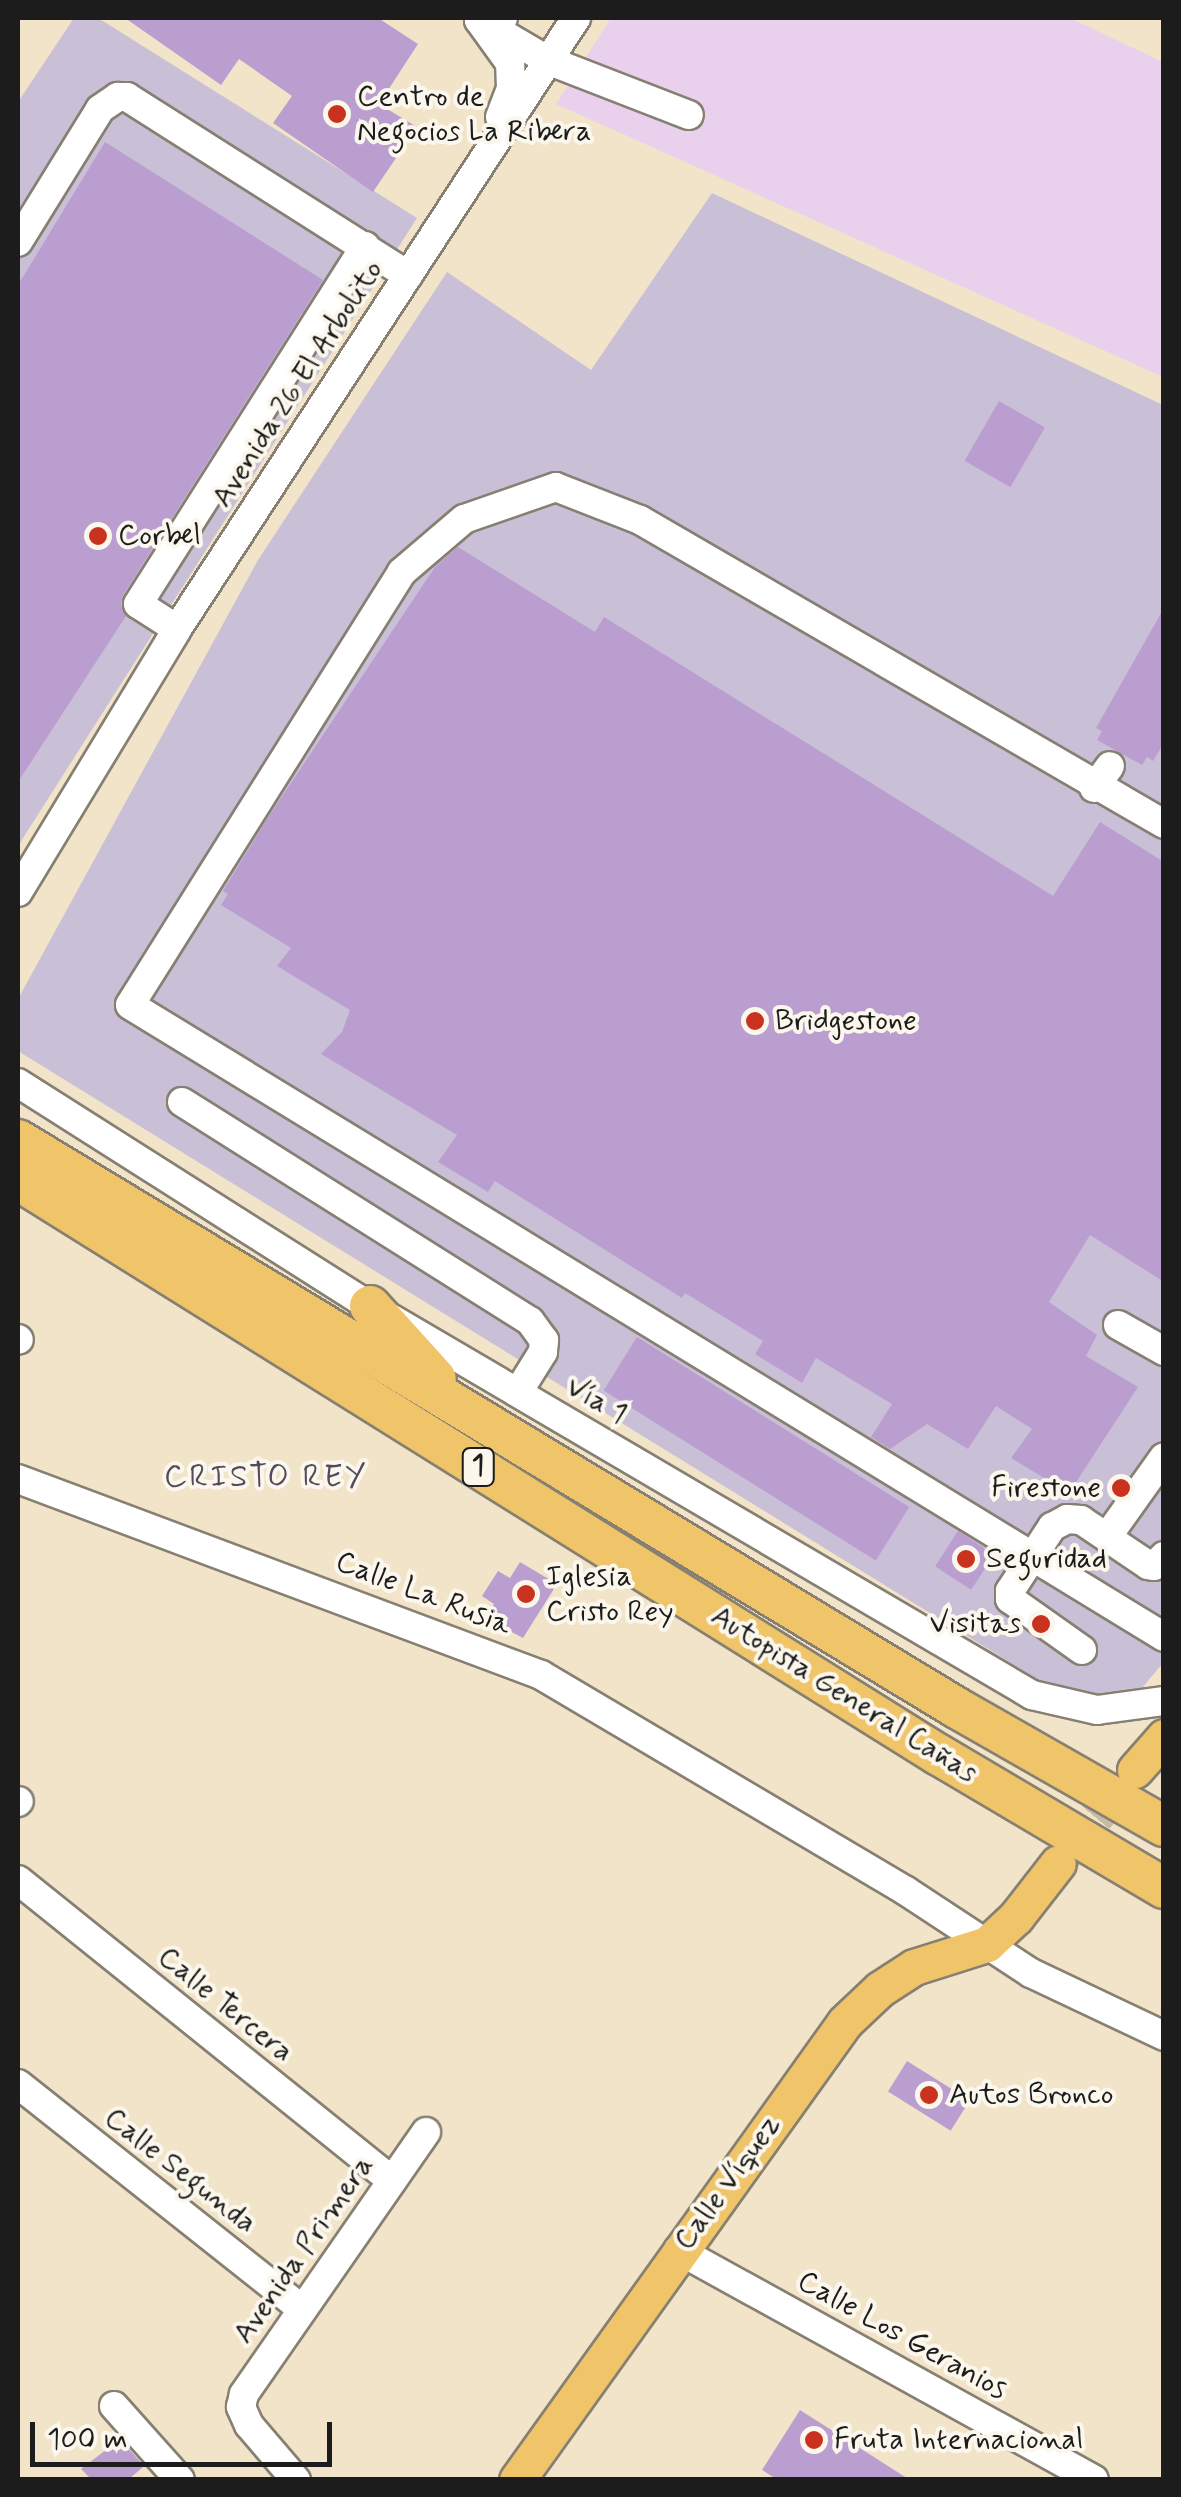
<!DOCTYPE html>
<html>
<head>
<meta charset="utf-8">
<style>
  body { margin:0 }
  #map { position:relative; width:1181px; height:2497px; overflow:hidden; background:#f2e4c9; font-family:Mynerve,sans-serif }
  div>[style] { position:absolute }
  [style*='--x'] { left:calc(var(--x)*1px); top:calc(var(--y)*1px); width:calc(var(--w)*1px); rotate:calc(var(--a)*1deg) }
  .built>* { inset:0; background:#e9d1ed }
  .industrial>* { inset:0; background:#c9bfd7 }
  .building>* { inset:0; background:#ba9ed0; transform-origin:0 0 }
  .major-tunnel>* { height:35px; margin-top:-17.5px; transform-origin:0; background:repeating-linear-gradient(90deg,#c7bca6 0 35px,transparent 0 53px) }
  .roads { filter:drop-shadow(2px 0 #878072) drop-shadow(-2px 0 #878072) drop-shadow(0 2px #878072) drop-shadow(0 -2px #878072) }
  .minor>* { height:28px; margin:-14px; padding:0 14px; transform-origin:14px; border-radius:14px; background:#fff }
  .major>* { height:35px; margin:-17.5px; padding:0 17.5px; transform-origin:17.5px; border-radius:17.5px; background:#f0c469 }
  .highway>* { height:40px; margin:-20px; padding:0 20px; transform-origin:20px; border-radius:20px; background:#f0c469 }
  .dots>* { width:28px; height:28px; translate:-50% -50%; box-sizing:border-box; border:5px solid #fbf7ec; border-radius:50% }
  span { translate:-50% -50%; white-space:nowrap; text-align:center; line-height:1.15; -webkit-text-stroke:8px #fbf7ec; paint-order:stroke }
  .shield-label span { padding:2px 8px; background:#fbf7ec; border:2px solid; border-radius:8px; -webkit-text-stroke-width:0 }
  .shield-label { font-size:28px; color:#1c1c1c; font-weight:700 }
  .poi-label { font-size:30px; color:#1c1c1c }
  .left { translate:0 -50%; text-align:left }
  .right { translate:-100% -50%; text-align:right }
  .street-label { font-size:30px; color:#1c1c1c }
  .neighbourhood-label { font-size:32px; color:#534a5b; letter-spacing:2.5px }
  .frame { position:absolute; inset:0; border:20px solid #1c1c1c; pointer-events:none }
  .scale { position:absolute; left:30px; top:2422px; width:302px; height:45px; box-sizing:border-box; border:5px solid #1c1c1c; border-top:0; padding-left:12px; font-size:30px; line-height:35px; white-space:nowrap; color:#1c1c1c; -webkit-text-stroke:8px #fbf7ec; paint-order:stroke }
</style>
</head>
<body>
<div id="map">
  <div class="built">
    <i style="clip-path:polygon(611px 18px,1070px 18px,1163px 62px,1163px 377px,556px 104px)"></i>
  </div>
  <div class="industrial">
    <i style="clip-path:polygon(74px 18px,98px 18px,417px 218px,18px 846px,18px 102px)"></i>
    <i style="clip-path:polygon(712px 193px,1163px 405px,1163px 1663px,1131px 1701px,1045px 1684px,18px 1051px,18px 999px,258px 560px,447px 272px,591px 370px)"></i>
  </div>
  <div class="building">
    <i style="clip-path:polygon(125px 18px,378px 18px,418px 44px,379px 104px,417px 127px,373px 192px,273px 123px,292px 96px,239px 59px,221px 85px)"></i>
    <i style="clip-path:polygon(105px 142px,323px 280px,123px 595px,121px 604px,126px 616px,18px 782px,18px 285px)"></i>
    <i style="left:999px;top:401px;width:53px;height:69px;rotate:30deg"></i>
    <i style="clip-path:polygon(458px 547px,595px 632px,604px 617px,1053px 896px,1100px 822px,1164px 862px,1164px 1282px,1090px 1235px,1049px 1302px,1097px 1335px,1086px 1356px,1138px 1387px,1069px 1493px,1011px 1458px,1032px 1429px,996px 1406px,968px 1449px,927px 1424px,890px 1449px,871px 1437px,892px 1404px,816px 1358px,802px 1383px,755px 1354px,763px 1341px,685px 1293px,682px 1298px,495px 1181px,488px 1192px,438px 1162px,457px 1135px,321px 1054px,342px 1032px,350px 1010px,277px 966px,291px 948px,221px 905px,228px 894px,223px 891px,267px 819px,435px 567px)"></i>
    <i style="clip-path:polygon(1164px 608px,1164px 743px,1153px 761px,1147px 757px,1142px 765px,1097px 740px,1102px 731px,1096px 728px)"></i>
    <i style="left:637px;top:1337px;width:321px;height:63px;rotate:32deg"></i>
    <i style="left:958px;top:1531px;width:43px;height:42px;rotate:33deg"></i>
    <i style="clip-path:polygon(520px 1562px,557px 1584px,523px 1638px,485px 1618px,494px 1604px,482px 1596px,498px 1571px,510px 1578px)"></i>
    <i style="left:907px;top:2061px;width:74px;height:36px;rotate:32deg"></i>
    <i style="clip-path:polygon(800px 2410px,910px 2480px,778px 2480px,762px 2470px)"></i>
    <i style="clip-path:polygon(120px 2439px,144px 2466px,128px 2480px,92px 2480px,81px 2469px)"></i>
  </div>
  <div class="major-tunnel">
    <i style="--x:1062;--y:1858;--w:108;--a:-50.3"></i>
  </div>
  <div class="roads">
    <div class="minor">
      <i style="--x:486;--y:24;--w:71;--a:30.5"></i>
      <i style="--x:547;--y:60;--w:152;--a:21.2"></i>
      <i style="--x:500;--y:117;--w:30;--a:-69"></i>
      <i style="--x:511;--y:89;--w:26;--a:-92"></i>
      <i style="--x:510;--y:63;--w:53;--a:-125.8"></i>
      <i style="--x:479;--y:20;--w:24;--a:-5"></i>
      <i style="--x:18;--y:242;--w:156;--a:-58.3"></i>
      <i style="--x:100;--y:109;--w:22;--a:-34"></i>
      <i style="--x:118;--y:97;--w:9;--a:0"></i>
      <i style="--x:127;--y:97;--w:333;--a:32.4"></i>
      <i style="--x:177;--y:629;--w:46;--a:-147.3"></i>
      <i style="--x:138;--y:604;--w:424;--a:-57.6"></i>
      <i style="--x:1094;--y:788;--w:27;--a:-54"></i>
      <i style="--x:1164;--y:824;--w:606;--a:-149.88"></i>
      <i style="--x:640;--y:520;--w:90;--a:-158.6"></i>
      <i style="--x:556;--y:487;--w:97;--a:160.8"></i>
      <i style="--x:464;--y:519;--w:82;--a:139.5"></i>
      <i style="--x:402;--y:572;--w:511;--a:122.14"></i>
      <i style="--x:130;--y:1005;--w:1212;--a:31.43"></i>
      <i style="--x:18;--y:892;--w:307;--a:-58.8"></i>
      <i style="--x:177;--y:629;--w:730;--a:-56.85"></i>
      <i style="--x:18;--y:1083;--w:417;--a:32.4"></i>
      <i style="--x:370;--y:1306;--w:768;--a:30.44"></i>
      <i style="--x:1032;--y:1695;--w:67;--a:13"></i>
      <i style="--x:1097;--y:1710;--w:68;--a:-7.7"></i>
      <i style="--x:182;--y:1102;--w:411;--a:32.2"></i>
      <i style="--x:530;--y:1321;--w:24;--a:54"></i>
      <i style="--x:544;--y:1340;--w:12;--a:95"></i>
      <i style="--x:543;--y:1352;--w:47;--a:122"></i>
      <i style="--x:1118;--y:1325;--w:53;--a:29.5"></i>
      <i style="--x:18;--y:1339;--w:1;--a:45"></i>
      <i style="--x:18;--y:1479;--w:559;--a:20.54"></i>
      <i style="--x:541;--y:1675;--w:424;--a:30.6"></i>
      <i style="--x:906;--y:1891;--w:149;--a:33.3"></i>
      <i style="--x:1031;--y:1973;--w:147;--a:25.3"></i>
      <i style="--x:1107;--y:1537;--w:98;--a:-54.5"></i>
      <i style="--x:1082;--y:1650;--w:88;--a:-144.7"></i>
      <i style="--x:1010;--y:1599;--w:8;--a:-90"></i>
      <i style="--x:1010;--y:1591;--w:77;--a:-56.7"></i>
      <i style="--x:1052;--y:1527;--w:17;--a:-28"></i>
      <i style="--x:1067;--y:1519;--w:14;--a:4"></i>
      <i style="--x:1081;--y:1520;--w:81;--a:33.9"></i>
      <i style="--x:1148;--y:1565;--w:6;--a:9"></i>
      <i style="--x:1154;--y:1566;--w:14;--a:-45"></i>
      <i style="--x:18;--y:1802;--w:1;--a:-45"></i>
      <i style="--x:18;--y:1880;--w:480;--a:38.8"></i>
      <i style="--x:18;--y:2084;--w:362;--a:38.4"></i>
      <i style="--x:678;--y:2250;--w:475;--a:28.9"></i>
      <i style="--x:114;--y:2406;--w:99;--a:48.3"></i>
      <i style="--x:296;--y:2480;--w:72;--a:-130.5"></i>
      <i style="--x:249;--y:2425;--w:20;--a:-114"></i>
      <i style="--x:241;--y:2407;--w:13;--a:-77"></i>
      <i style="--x:244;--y:2394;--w:319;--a:-55.2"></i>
    </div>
    <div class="major">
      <i style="--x:1135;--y:1770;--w:44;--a:-48.7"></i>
      <i style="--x:517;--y:2480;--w:563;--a:-54.39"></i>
      <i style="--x:845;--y:2022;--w:48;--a:-43.3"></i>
      <i style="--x:880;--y:1989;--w:40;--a:-32.9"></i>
      <i style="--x:914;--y:1967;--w:77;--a:-17.5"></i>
      <i style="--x:987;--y:1944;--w:40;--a:-43"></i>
      <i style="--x:1016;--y:1917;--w:68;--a:-52.1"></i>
    </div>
    <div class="highway">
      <i style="--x:18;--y:1140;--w:1097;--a:31.17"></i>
      <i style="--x:957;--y:1708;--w:238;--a:29.7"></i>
      <i style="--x:18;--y:1180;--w:1086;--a:31.98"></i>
      <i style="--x:939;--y:1755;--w:261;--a:30.6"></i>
      <i style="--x:370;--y:1306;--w:98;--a:47.9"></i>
    </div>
  </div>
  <div class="dots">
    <i style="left:337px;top:114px;background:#c8321e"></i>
    <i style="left:98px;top:536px;background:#c8321e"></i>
    <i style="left:755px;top:1021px;background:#c8321e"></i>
    <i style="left:1121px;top:1488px;background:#c8321e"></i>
    <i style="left:966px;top:1559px;background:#c8321e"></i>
    <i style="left:526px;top:1594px;background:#c8321e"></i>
    <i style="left:1041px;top:1624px;background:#c8321e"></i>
    <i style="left:929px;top:2095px;background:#c8321e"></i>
    <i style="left:814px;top:2440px;background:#c8321e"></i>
  </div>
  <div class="shield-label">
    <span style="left:478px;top:1467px">1</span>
  </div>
  <div class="poi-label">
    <span class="left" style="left:357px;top:114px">Centro de<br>Negocios La Ribera</span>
    <span class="left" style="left:118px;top:536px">Corbel</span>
    <span class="left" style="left:775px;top:1021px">Bridgestone</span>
    <span class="right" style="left:1101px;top:1488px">Firestone</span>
    <span class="left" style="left:986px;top:1559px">Seguridad</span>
    <span class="left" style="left:546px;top:1594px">Iglesia<br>Cristo Rey</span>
    <span class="right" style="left:1021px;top:1624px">Visitas</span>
    <span class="left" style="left:949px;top:2095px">Autos Bronco</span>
    <span class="left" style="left:834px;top:2440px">Fruta Internacional</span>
  </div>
  <div class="street-label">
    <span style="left:298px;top:384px;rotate:-57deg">Avenida 26 El Arbolito</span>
    <span style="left:596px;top:1401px;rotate:30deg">Vía 1</span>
    <span style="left:423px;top:1594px;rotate:21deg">Calle La Rusia</span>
    <span style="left:844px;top:1695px;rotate:32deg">Autopista General Cañas</span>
    <span style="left:225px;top:2005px;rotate:39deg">Calle Tercera</span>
    <span style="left:180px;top:2171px;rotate:38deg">Calle Segunda</span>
    <span style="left:728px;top:2183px;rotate:-54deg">Calle Víquez</span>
    <span style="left:304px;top:2250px;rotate:-55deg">Avenida Primera</span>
    <span style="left:902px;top:2336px;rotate:29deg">Calle Los Geranios</span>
  </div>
  <div class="neighbourhood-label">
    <span style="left:266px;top:1477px">CRISTO REY</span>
  </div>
  <div class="frame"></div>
  <div class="scale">100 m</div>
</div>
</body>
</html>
